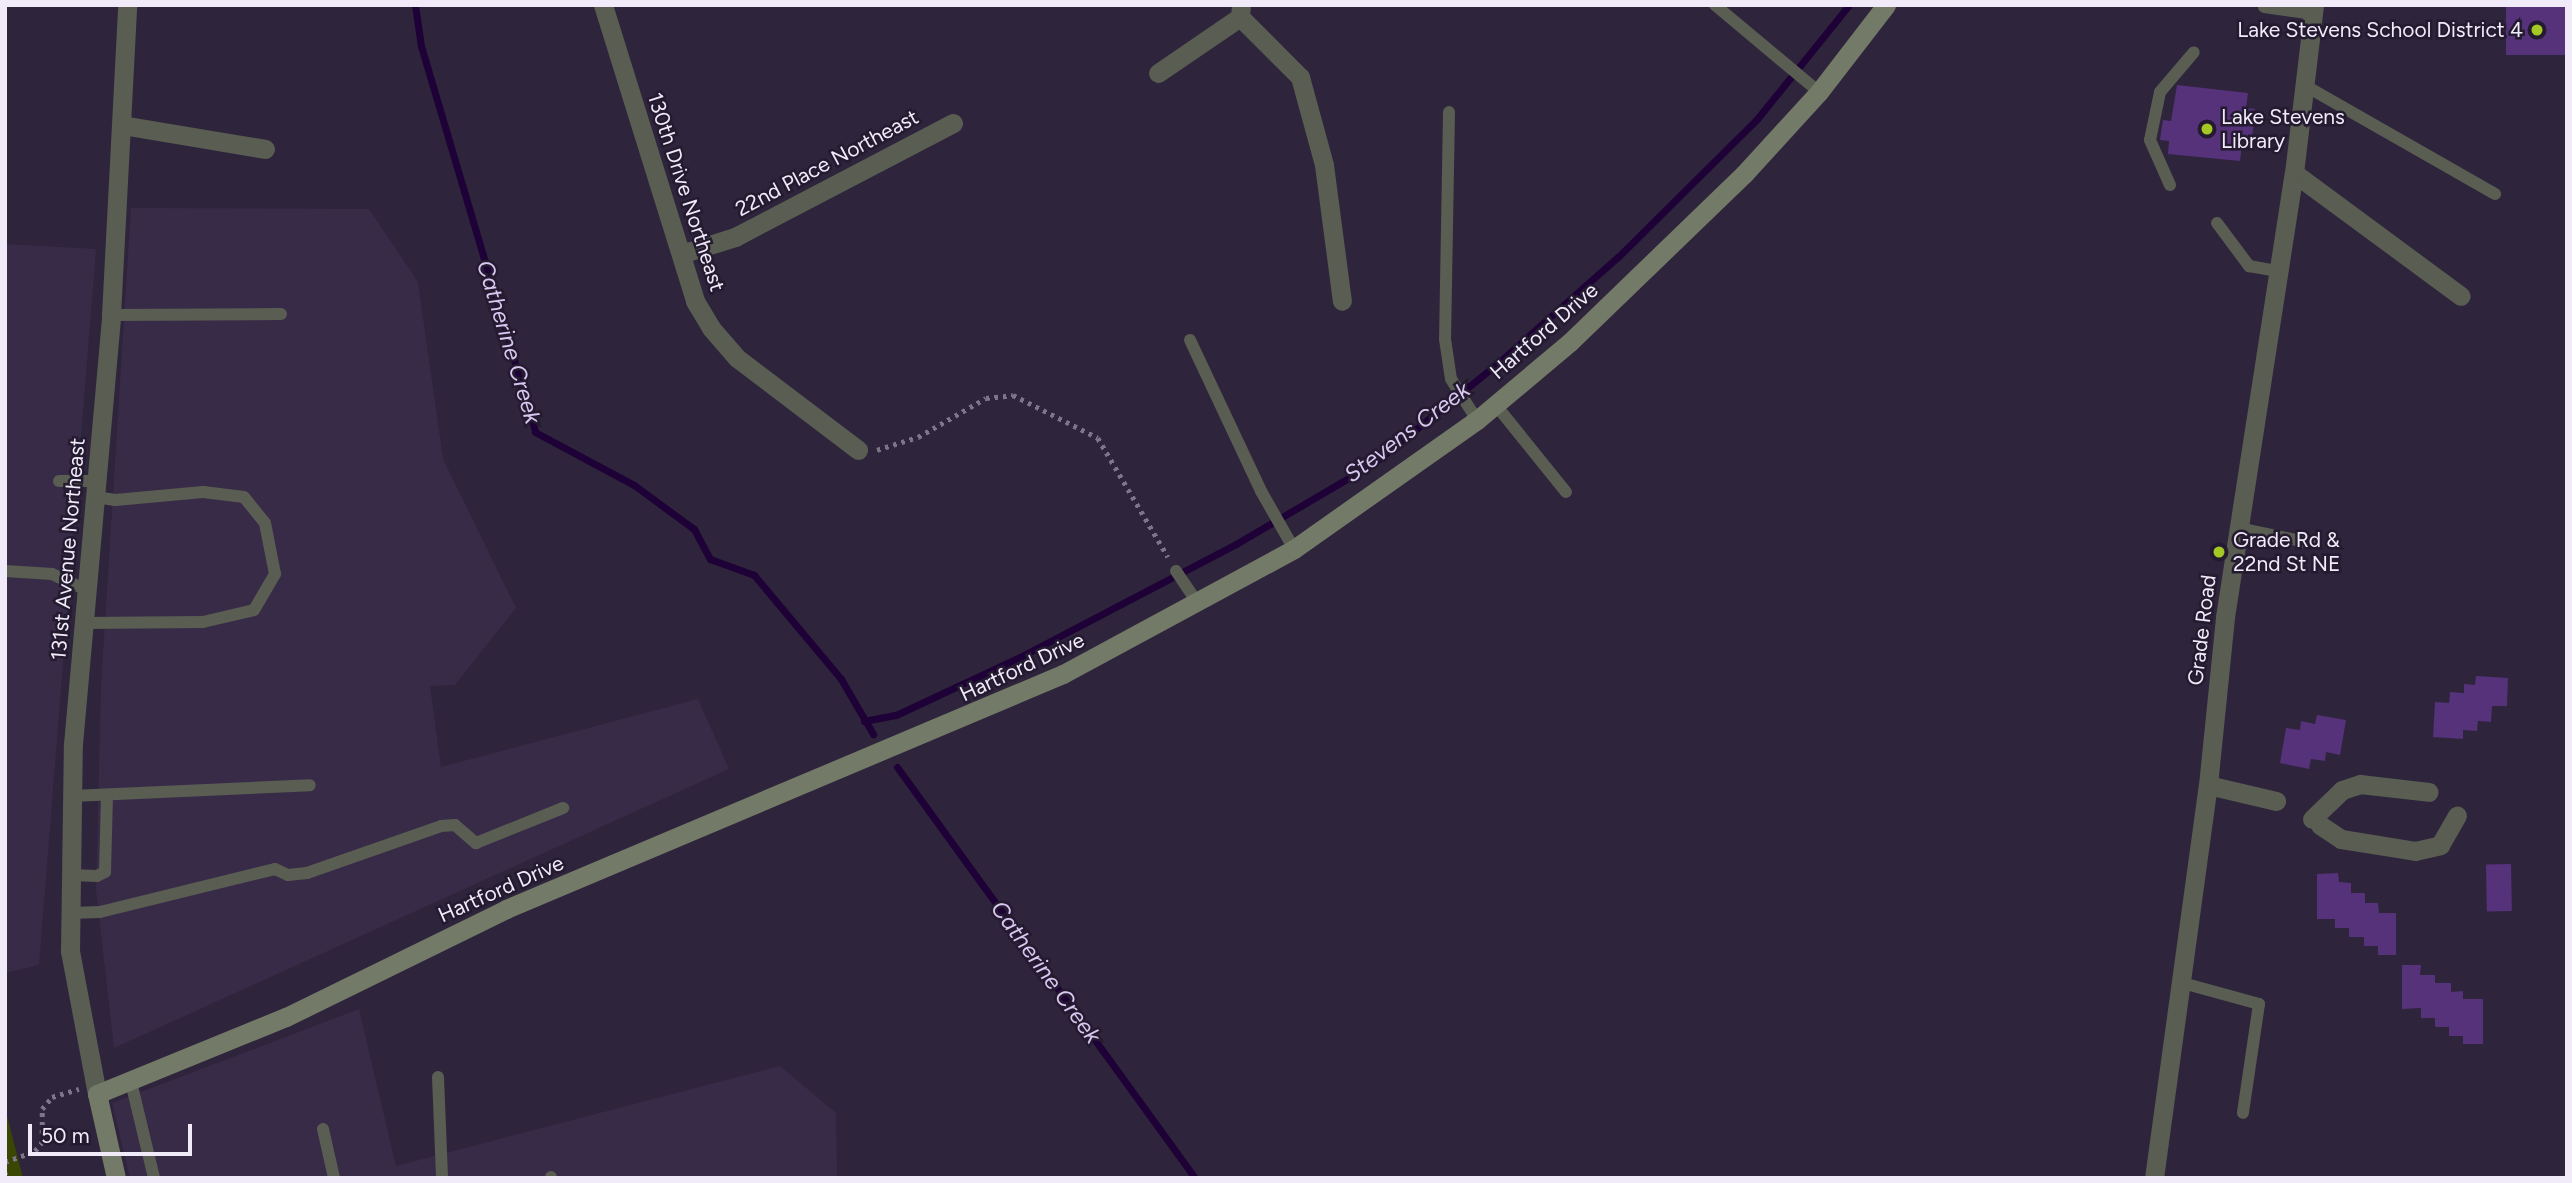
<!DOCTYPE html>
<html>
<head>
<meta charset="utf-8">
<style>
  body { margin:0 }
  #map { position:relative; width:2572px; height:1183px; overflow:hidden; background:#2e243b; font-family:Figtree,sans-serif }
  div>[style] { position:absolute }
  [style*='--x'] { left:calc(var(--x)*1px); top:calc(var(--y)*1px); width:calc(var(--w)*1px); rotate:calc(var(--a)*1deg) }
  .built>* { inset:0; background:#382b48 }
  .green>* { inset:0; background:#394702 }
  .stream>* { height:7px; margin:-3.5px; padding:0 3.5px; transform-origin:3.5px; border-radius:3.5px; background:#1e0136 }
  .building>* { inset:0; background:#55327a; transform-origin:0 0 }
  .path>* { height:4.5px; margin-top:-2.25px; transform-origin:0; background:repeating-linear-gradient(90deg,#7d7588 0 3.5px,transparent 0 8.5px) }
  .service>* { height:12px; margin:-6px; padding:0 6px; transform-origin:6px; border-radius:6px; background:#595d52 }
  .minor>* { height:19px; margin:-9.5px; padding:0 9.5px; transform-origin:9.5px; border-radius:9.5px; background:#595d52 }
  .tertiary>* { height:19px; margin:-9.5px; padding:0 9.5px; transform-origin:9.5px; border-radius:9.5px; background:#595d52 }
  .secondary>* { height:19px; margin:-9.5px; padding:0 9.5px; transform-origin:9.5px; border-radius:9.5px; background:#747a68 }
  .dots>* { width:19px; height:19px; translate:-50% -50%; box-sizing:border-box; border:4px solid #241b30; border-radius:50% }
  span { translate:-50% -50%; white-space:nowrap; text-align:center; line-height:1.15; -webkit-text-stroke:5px #241b30; paint-order:stroke }
  .poi-label { font-size:21px; color:#f0eaf9 }
  .right { translate:-100% -50%; text-align:right }
  .left { translate:0 -50%; text-align:left }
  .street-label { font-size:21px; color:#f0eaf9 }
  .water-label { font-size:23px; color:#d8c7f0; font-style:italic }
  .frame { position:absolute; inset:0; border:7px solid #f0eaf9; pointer-events:none }
  .scale { position:absolute; left:28px; top:1124px; width:164px; height:32px; box-sizing:border-box; border:4px solid #f0eaf9; border-top:0; padding-left:9px; font-size:21px; line-height:24px; white-space:nowrap; color:#f0eaf9; -webkit-text-stroke:5px #241b30; paint-order:stroke }
</style>
</head>
<body>
<div id="map">
  <div class="built">
    <i style="clip-path:polygon(131px 208px,369px 209px,418px 282px,443px 459px,516px 608px,455px 685px,430px 686px,441px 767px,698px 699px,729px 769px,114px 1048px,96px 890px,101px 687px)"></i>
    <i style="clip-path:polygon(5px 244px,96px 249px,39px 965px,5px 973px)"></i>
    <i style="clip-path:polygon(359px 1009px,396px 1166px,780px 1066px,836px 1113px,837px 1178px,130px 1178px,112px 1103px)"></i>
  </div>
  <div class="green">
    <i style="clip-path:polygon(5px 1108px,23px 1178px,5px 1178px)"></i>
  </div>
  <div class="stream">
    <i style="--x:415;--y:5;--w:41;--a:81.7"></i>
    <i style="--x:421;--y:46;--w:402;--a:73.5"></i>
    <i style="--x:535;--y:432;--w:112;--a:28.2"></i>
    <i style="--x:634;--y:485;--w:74;--a:36.3"></i>
    <i style="--x:694;--y:529;--w:34;--a:62"></i>
    <i style="--x:710;--y:559;--w:47;--a:20"></i>
    <i style="--x:754;--y:575;--w:136;--a:50.1"></i>
    <i style="--x:841;--y:679;--w:64;--a:59.8"></i>
    <i style="--x:864;--y:721;--w:33;--a:-11"></i>
    <i style="--x:896;--y:715;--w:137;--a:-25.1"></i>
    <i style="--x:1020;--y:657;--w:244;--a:-27.6"></i>
    <i style="--x:1236;--y:544;--w:160;--a:-30.4"></i>
    <i style="--x:1374;--y:463;--w:159;--a:-38.9"></i>
    <i style="--x:1498;--y:363;--w:160;--a:-41.5"></i>
    <i style="--x:1618;--y:257;--w:196;--a:-44.8"></i>
    <i style="--x:1757;--y:119;--w:146;--a:-51.1"></i>
    <i style="--x:897;--y:767;--w:508;--a:54.06"></i>
  </div>
  <div class="building">
    <i style="left:2506px;top:5px;width:61px;height:50px"></i>
    <i style="clip-path:polygon(2177px 85px,2248px 93px,2246px 108px,2255px 109px,2252px 139px,2243px 137px,2240px 161px,2168px 154px,2169px 141px,2160px 140px,2161px 132px,2163px 120px,2171px 121px)"></i>
    <i style="clip-path:polygon(2476px 676px,2508px 678px,2507px 706px,2492px 706px,2491px 722px,2478px 721px,2477px 731px,2463px 730px,2463px 739px,2433px 737px,2435px 702px,2449px 703px,2450px 692px,2464px 693px,2464px 684px,2475px 685px)"></i>
    <i style="clip-path:polygon(2317px 715px,2346px 720px,2340px 755px,2326px 752px,2325px 761px,2311px 759px,2309px 769px,2280px 763px,2286px 728px,2300px 730px,2301px 721px,2315px 724px)"></i>
    <i style="left:2511px;top:864px;width:47px;height:25px;rotate:89deg"></i>
    <i style="clip-path:polygon(2338px 873px,2339px 882px,2351px 883px,2351px 893px,2365px 893px,2365px 903px,2378px 903px,2379px 913px,2396px 913px,2396px 955px,2378px 955px,2378px 946px,2364px 946px,2364px 937px,2349px 937px,2349px 928px,2335px 928px,2335px 919px,2317px 919px,2317px 874px)"></i>
    <i style="clip-path:polygon(2402px 965px,2421px 965px,2420px 975px,2435px 975px,2435px 983px,2451px 983px,2451px 992px,2463px 991px,2463px 999px,2483px 999px,2483px 1044px,2463px 1044px,2463px 1036px,2449px 1036px,2449px 1027px,2435px 1027px,2435px 1018px,2421px 1018px,2421px 1008px,2402px 1009px)"></i>
  </div>
  <div class="path">
    <i style="--x:877;--y:450;--w:43;--a:-17.6"></i>
    <i style="--x:918;--y:437;--w:78;--a:-29.8"></i>
    <i style="--x:986;--y:398;--w:27;--a:-6"></i>
    <i style="--x:1013;--y:395;--w:95;--a:26.8"></i>
    <i style="--x:1098;--y:438;--w:138;--a:59.5"></i>
    <i style="--x:5;--y:1162;--w:32;--a:-20"></i>
    <i style="--x:35;--y:1151;--w:11;--a:-52"></i>
    <i style="--x:42;--y:1142;--w:33;--a:-90"></i>
    <i style="--x:42;--y:1109;--w:16;--a:-50"></i>
    <i style="--x:52;--y:1097;--w:28;--a:-17"></i>
    <i style="--x:5;--y:1172;--w:6;--a:72"></i>
  </div>
  <div class="service">
    <i style="--x:1715;--y:5;--w:136;--a:39.9"></i>
    <i style="--x:2264;--y:7;--w:49;--a:8.1"></i>
    <i style="--x:2304;--y:85;--w:220;--a:29.7"></i>
    <i style="--x:1449;--y:112;--w:227;--a:91"></i>
    <i style="--x:1445;--y:339;--w:40;--a:81.5"></i>
    <i style="--x:1451;--y:379;--w:49;--a:57.6"></i>
    <i style="--x:2170;--y:185;--w:49;--a:-114"></i>
    <i style="--x:2150;--y:140;--w:49;--a:-78.2"></i>
    <i style="--x:2160;--y:92;--w:52;--a:-49.6"></i>
    <i style="--x:2217;--y:223;--w:54;--a:53.3"></i>
    <i style="--x:2249;--y:266;--w:29;--a:10"></i>
    <i style="--x:111;--y:315;--w:170;--a:-0.3"></i>
    <i style="--x:1190;--y:340;--w:167;--a:64.8"></i>
    <i style="--x:1261;--y:491;--w:67;--a:60.4"></i>
    <i style="--x:1495;--y:404;--w:113;--a:51.1"></i>
    <i style="--x:59;--y:481;--w:39;--a:0"></i>
    <i style="--x:2238;--y:528;--w:75;--a:11.6"></i>
    <i style="--x:5;--y:571;--w:47;--a:3.7"></i>
    <i style="--x:52;--y:574;--w:40;--a:25"></i>
    <i style="--x:1176;--y:571;--w:40;--a:56"></i>
    <i style="--x:84;--y:623;--w:119;--a:-0.5"></i>
    <i style="--x:203;--y:622;--w:52;--a:-13.2"></i>
    <i style="--x:254;--y:610;--w:42;--a:-59.7"></i>
    <i style="--x:275;--y:574;--w:52;--a:-101.1"></i>
    <i style="--x:265;--y:523;--w:33;--a:-129"></i>
    <i style="--x:244;--y:497;--w:41;--a:-173"></i>
    <i style="--x:203;--y:492;--w:88;--a:174.8"></i>
    <i style="--x:115;--y:500;--w:19;--a:-171"></i>
    <i style="--x:72;--y:796;--w:238;--a:-2.6"></i>
    <i style="--x:71;--y:875;--w:26;--a:2"></i>
    <i style="--x:97;--y:876;--w:9;--a:-27"></i>
    <i style="--x:105;--y:872;--w:76;--a:-88.5"></i>
    <i style="--x:70;--y:913;--w:30;--a:-2"></i>
    <i style="--x:100;--y:912;--w:180;--a:-13.8"></i>
    <i style="--x:275;--y:869;--w:14;--a:25"></i>
    <i style="--x:288;--y:875;--w:19;--a:-6"></i>
    <i style="--x:307;--y:873;--w:142;--a:-19.3"></i>
    <i style="--x:441;--y:826;--w:14;--a:-4"></i>
    <i style="--x:455;--y:825;--w:28;--a:41"></i>
    <i style="--x:476;--y:843;--w:94;--a:-21.9"></i>
    <i style="--x:2179;--y:982;--w:83;--a:15.4"></i>
    <i style="--x:2259;--y:1004;--w:110;--a:98.4"></i>
    <i style="--x:438;--y:1077;--w:101;--a:87.7"></i>
    <i style="--x:131;--y:1082;--w:99;--a:76.5"></i>
    <i style="--x:323;--y:1129;--w:50;--a:77.3"></i>
    <i style="--x:551;--y:1178;--w:1;--a:-90"></i>
  </div>
  <div class="minor">
    <i style="--x:603;--y:5;--w:310;--a:72.7"></i>
    <i style="--x:695;--y:301;--w:31;--a:59"></i>
    <i style="--x:711;--y:328;--w:40;--a:49"></i>
    <i style="--x:737;--y:358;--w:152;--a:37.2"></i>
    <i style="--x:1241;--y:5;--w:12;--a:95"></i>
    <i style="--x:1240;--y:17;--w:85;--a:45"></i>
    <i style="--x:1300;--y:77;--w:91;--a:74.7"></i>
    <i style="--x:1324;--y:165;--w:137;--a:82.5"></i>
    <i style="--x:1158;--y:73;--w:99;--a:-34.3"></i>
    <i style="--x:122;--y:125;--w:145;--a:9.5"></i>
    <i style="--x:2294;--y:173;--w:207;--a:36.4"></i>
    <i style="--x:681;--y:254;--w:57;--a:-17.5"></i>
    <i style="--x:735;--y:237;--w:246;--a:-27.6"></i>
    <i style="--x:2208;--y:785;--w:70;--a:13.2"></i>
    <i style="--x:2312;--y:819;--w:42;--a:-44"></i>
    <i style="--x:2342;--y:790;--w:19;--a:-18"></i>
    <i style="--x:2360;--y:784;--w:69;--a:6.6"></i>
    <i style="--x:2320;--y:825;--w:25;--a:34"></i>
    <i style="--x:2341;--y:839;--w:75;--a:9.2"></i>
    <i style="--x:2415;--y:851;--w:26;--a:-13"></i>
    <i style="--x:2440;--y:845;--w:34;--a:-60"></i>
    <i style="--x:97;--y:1094;--w:146;--a:-100.7"></i>
    <i style="--x:70;--y:951;--w:207;--a:-89.2"></i>
    <i style="--x:73;--y:744;--w:431;--a:-84.9"></i>
    <i style="--x:111;--y:315;--w:310;--a:-87"></i>
  </div>
  <div class="tertiary">
    <i style="--x:2154;--y:1178;--w:397;--a:-82.2"></i>
    <i style="--x:2208;--y:785;--w:169;--a:-84.2"></i>
    <i style="--x:2225;--y:617;--w:449;--a:-81.2"></i>
    <i style="--x:2294;--y:173;--w:169;--a:-83.2"></i>
  </div>
  <div class="secondary">
    <i style="--x:116;--y:1178;--w:86;--a:-102.7"></i>
    <i style="--x:97;--y:1094;--w:204;--a:-22.2"></i>
    <i style="--x:286;--y:1017;--w:245;--a:-26.1"></i>
    <i style="--x:506;--y:909;--w:605;--a:-22.88"></i>
    <i style="--x:1063;--y:674;--w:263;--a:-28.4"></i>
    <i style="--x:1294;--y:549;--w:224;--a:-35.2"></i>
    <i style="--x:1477;--y:420;--w:121;--a:-40"></i>
    <i style="--x:1570;--y:342;--w:242;--a:-44"></i>
    <i style="--x:1744;--y:174;--w:111;--a:-47.6"></i>
    <i style="--x:1819;--y:92;--w:110;--a:-52.4"></i>
  </div>
  <div class="dots">
    <i style="left:2537px;top:30px;background:#a4c824"></i>
    <i style="left:2207px;top:129px;background:#a4c824"></i>
    <i style="left:2219px;top:552px;background:#a4c824"></i>
  </div>
  <div class="poi-label">
    <span class="right" style="left:2523px;top:30px">Lake Stevens School District 4</span>
    <span class="left" style="left:2221px;top:129px">Lake Stevens<br>Library</span>
    <span class="left" style="left:2233px;top:552px">Grade Rd &amp;<br>22nd St NE</span>
  </div>
  <div class="street-label">
    <span style="left:827px;top:163px;rotate:-28deg">22nd Place Northeast</span>
    <span style="left:686px;top:192px;rotate:72deg">130th Drive Northeast</span>
    <span style="left:1544px;top:331px;rotate:-41deg">Hartford Drive</span>
    <span style="left:68px;top:549px;rotate:-85deg">131st Avenue Northeast</span>
    <span style="left:2202px;top:630px;rotate:-83deg">Grade Road</span>
    <span style="left:1022px;top:667px;rotate:-25deg">Hartford Drive</span>
    <span style="left:501px;top:889px;rotate:-24deg">Hartford Drive</span>
  </div>
  <div class="water-label">
    <span style="left:509px;top:342px;rotate:73deg">Catherine Creek</span>
    <span style="left:1407px;top:432px;rotate:-37deg">Stevens Creek</span>
    <span style="left:1046px;top:972px;rotate:54deg">Catherine Creek</span>
  </div>
  <div class="frame"></div>
  <div class="scale">50 m</div>
</div>
</body>
</html>
